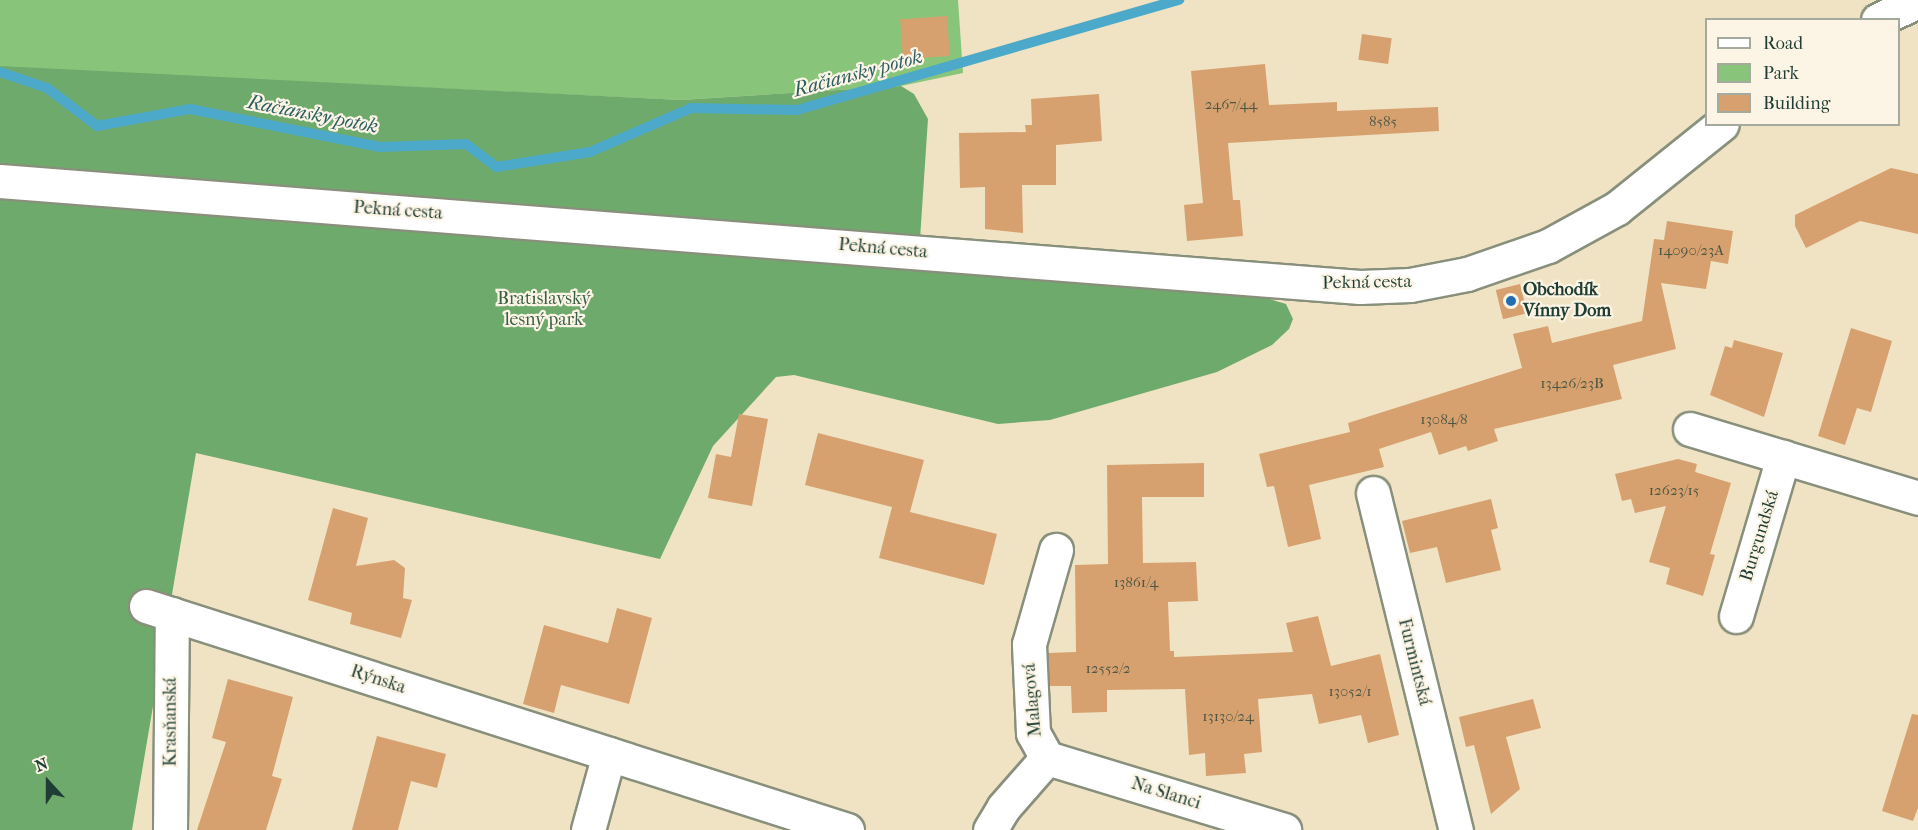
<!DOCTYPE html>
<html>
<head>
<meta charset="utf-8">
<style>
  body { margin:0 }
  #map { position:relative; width:1918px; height:830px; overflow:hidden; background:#f0e3c4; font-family:"IM FELL French Canon",serif }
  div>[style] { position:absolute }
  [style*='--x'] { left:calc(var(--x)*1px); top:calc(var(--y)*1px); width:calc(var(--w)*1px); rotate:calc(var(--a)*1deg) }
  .green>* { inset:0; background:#88c57b }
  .forest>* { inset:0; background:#6eaa6b }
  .stream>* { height:10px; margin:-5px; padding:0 5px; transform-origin:5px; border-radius:5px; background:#4ca9ca }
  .building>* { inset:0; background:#d7a16f; transform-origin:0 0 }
  .roads { filter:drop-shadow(2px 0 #88907c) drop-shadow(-2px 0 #88907c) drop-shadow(0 2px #88907c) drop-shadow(0 -2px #88907c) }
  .minor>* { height:33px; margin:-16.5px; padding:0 16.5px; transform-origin:16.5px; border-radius:16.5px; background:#fff }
  .dots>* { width:16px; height:16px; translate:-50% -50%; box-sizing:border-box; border:3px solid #fcf5e5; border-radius:50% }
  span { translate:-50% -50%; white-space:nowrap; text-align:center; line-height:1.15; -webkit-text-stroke:4.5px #fcf5e5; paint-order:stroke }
  .number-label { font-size:15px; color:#4d5643 }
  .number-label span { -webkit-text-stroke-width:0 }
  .street-label { font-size:18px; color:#1f3d34 }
  .poi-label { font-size:18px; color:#1f3d34; font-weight:700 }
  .left { translate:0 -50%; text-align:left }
  .park-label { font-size:18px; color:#395f46 }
  .water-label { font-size:20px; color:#2c5d61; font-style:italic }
  .legend { position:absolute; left:1705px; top:18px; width:195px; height:108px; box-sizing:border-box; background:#fcf5e5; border:2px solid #a4ab9e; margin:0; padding:8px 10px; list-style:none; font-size:18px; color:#1f3d34 }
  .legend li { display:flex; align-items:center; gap:12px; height:30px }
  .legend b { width:30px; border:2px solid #a4ab9e }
  .north { position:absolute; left:18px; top:752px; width:60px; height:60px; -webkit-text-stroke:4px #fcf5e5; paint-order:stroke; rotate:339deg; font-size:16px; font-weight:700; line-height:24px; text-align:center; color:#1f3d34 }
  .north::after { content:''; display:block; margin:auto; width:21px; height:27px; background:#1f3d34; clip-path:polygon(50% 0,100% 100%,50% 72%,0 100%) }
</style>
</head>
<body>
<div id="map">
  <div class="green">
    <i style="clip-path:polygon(0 0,958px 0,963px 73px,901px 86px,681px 100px,8px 68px,0 66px)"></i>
  </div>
  <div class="forest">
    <i style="clip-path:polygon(0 66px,681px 100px,901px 86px,914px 94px,928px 119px,920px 239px,960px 270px,1039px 280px,1243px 291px,1286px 304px,1293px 319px,1289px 329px,1272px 345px,1217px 372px,1050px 420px,998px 424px,794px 375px,776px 377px,713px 446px,660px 559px,196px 453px,132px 830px,0 830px)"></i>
  </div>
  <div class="stream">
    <i style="--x:0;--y:72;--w:50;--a:18.8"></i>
    <i style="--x:47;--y:88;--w:63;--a:37.2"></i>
    <i style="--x:97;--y:126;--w:95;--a:-10.4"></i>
    <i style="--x:190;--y:109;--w:194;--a:11.3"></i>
    <i style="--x:380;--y:147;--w:86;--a:-2"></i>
    <i style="--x:466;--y:144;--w:38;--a:37"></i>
    <i style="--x:496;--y:167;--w:95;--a:-9.1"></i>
    <i style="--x:590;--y:152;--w:110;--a:-23.5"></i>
    <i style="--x:691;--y:108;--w:106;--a:1.1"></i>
    <i style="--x:797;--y:110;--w:398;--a:-16.1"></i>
  </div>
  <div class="building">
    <i style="left:947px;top:16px;width:40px;height:47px;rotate:86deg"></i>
    <i style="left:1362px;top:34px;width:30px;height:26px;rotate:8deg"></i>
    <i style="clip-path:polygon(1265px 64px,1269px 105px,1337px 102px,1337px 111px,1438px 107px,1439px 131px,1228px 143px,1233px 200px,1240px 200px,1243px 236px,1187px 241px,1184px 205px,1203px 203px,1191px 71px)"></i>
    <i style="clip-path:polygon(1099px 94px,1102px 141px,1056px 145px,1056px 185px,1022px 185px,1023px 233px,985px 229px,985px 187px,960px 188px,959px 133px,1026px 132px,1025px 125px,1032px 125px,1031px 99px)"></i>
    <i style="clip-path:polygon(1891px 168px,1918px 174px,1918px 234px,1860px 221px,1806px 248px,1795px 226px,1795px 215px)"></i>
    <i style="clip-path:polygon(1667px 221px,1733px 231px,1728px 264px,1711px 261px,1706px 289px,1661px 283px,1676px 349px,1613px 365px,1622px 399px,1494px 429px,1498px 441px,1468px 451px,1466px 446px,1439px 455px,1431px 432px,1379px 449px,1384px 467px,1309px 485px,1321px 539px,1288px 547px,1274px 486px,1267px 487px,1259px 454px,1350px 432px,1348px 423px,1522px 368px,1513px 334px,1548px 326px,1552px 343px,1642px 321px,1654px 239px,1664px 240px)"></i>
    <i style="left:1520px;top:284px;width:30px;height:25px;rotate:76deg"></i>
    <i style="clip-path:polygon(1851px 328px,1892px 341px,1871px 412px,1857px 408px,1845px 445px,1818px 436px)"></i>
    <i style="clip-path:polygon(1734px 340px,1783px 353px,1764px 417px,1710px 395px,1725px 346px,1732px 348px)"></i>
    <i style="clip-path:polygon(739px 414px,768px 419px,752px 506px,708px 498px,716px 454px,731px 457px)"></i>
    <i style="clip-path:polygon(818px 433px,924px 460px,910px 512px,997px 534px,984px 585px,879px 558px,892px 507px,805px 485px)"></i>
    <i style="clip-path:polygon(1678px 459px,1697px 464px,1695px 472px,1731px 483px,1710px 554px,1715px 555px,1703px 596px,1666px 584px,1670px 568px,1649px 562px,1666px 506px,1635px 513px,1631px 499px,1622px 501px,1615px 474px)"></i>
    <i style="clip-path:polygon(1204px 463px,1204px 497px,1142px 497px,1143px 563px,1196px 562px,1198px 601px,1168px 602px,1170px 651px,1174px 651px,1174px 657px,1293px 652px,1286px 623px,1318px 616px,1331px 666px,1380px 654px,1399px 735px,1368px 743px,1361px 715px,1319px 724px,1312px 694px,1258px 699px,1262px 752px,1244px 754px,1246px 773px,1206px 776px,1205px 753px,1189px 755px,1185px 689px,1107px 690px,1107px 712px,1072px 713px,1071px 686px,1050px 686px,1048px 653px,1076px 652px,1075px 565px,1108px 564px,1107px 465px)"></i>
    <i style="clip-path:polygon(1491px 499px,1498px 528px,1491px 530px,1501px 570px,1446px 583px,1437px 547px,1410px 553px,1402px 521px)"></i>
    <i style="clip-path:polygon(333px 508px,368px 518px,356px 566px,394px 560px,405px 568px,403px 598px,412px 600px,401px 638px,350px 624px,352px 613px,308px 600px)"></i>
    <i style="clip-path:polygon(617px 608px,652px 618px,629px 704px,561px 685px,554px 713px,523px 704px,544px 625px,608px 643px)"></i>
    <i style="clip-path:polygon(228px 679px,293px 697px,272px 776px,282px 779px,266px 830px,197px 830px,226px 742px,212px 738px)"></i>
    <i style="clip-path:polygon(1533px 699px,1541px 728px,1506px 737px,1520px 789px,1491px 814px,1474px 745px,1466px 747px,1459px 717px)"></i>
    <i style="clip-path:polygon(1912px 714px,1918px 715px,1918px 808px,1913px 821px,1882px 811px)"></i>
    <i style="clip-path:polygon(377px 736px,446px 754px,437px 788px,411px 781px,398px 830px,352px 830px)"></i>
  </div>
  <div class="roads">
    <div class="minor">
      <i style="--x:1878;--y:20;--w:44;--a:-25.4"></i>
      <i style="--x:0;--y:181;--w:1364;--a:4.46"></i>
      <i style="--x:1360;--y:287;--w:50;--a:-2.3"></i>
      <i style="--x:1410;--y:285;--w:58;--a:-10.9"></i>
      <i style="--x:1467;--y:274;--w:86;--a:-19.1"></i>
      <i style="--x:1548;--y:246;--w:79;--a:-28.8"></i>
      <i style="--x:1617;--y:208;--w:134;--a:-38.7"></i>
      <i style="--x:1690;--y:429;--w:238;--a:16.8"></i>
      <i style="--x:1373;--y:493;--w:347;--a:76.2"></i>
      <i style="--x:146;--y:606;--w:736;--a:17.72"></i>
      <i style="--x:1736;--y:616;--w:166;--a:-73.5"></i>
      <i style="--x:1047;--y:758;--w:248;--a:16.9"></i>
      <i style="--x:170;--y:830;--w:216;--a:-89.5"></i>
      <i style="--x:588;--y:830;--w:79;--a:-74.6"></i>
      <i style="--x:990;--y:830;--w:26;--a:-59"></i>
      <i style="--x:1003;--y:808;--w:67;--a:-48.7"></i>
      <i style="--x:1047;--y:758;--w:29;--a:-119"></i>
      <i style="--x:1033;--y:733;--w:89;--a:-92.6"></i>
      <i style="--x:1029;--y:644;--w:98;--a:-74"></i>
    </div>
  </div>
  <div class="dots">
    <i style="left:1511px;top:301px;background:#1f6fb2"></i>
  </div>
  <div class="number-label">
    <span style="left:1231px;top:105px">2467/44</span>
    <span style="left:1383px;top:122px">8585</span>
    <span style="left:1691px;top:251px">14090/23A</span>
    <span style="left:1572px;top:384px">13426/23B</span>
    <span style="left:1444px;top:420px">13084/8</span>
    <span style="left:1674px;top:491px">12623/15</span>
    <span style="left:1136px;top:583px">13861/4</span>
    <span style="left:1108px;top:669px">12552/2</span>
    <span style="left:1350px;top:692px">13052/1</span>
    <span style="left:1228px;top:717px">13130/24</span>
  </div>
  <div class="street-label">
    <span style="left:398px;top:211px;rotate:4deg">Pekná cesta</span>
    <span style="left:883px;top:249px;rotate:5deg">Pekná cesta</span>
    <span style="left:1367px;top:283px;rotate:-1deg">Pekná cesta</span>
    <span style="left:1760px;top:536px;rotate:-73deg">Burgundská</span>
    <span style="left:1414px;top:662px;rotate:76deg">Furmintská</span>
    <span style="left:378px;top:680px;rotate:18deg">Rýnska</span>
    <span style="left:1033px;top:700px;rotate:-95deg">Malagová</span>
    <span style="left:171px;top:722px;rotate:-90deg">Krasňanská</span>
    <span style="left:1166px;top:794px;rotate:17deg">Na Slanci</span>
  </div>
  <div class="poi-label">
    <span class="left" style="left:1523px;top:301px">Obchodík<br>Vínny Dom</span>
  </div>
  <div class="park-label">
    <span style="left:544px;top:310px">Bratislavský<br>lesný park</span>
  </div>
  <div class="water-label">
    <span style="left:858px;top:73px;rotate:-15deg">Račiansky potok</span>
    <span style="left:313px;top:114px;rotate:11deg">Račiansky potok</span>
  </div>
  <ul class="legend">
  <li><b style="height:8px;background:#fff"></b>Road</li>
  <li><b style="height:16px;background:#88c57b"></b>Park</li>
  <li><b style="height:16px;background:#d7a16f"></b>Building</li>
  </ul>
  <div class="north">N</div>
</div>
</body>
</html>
